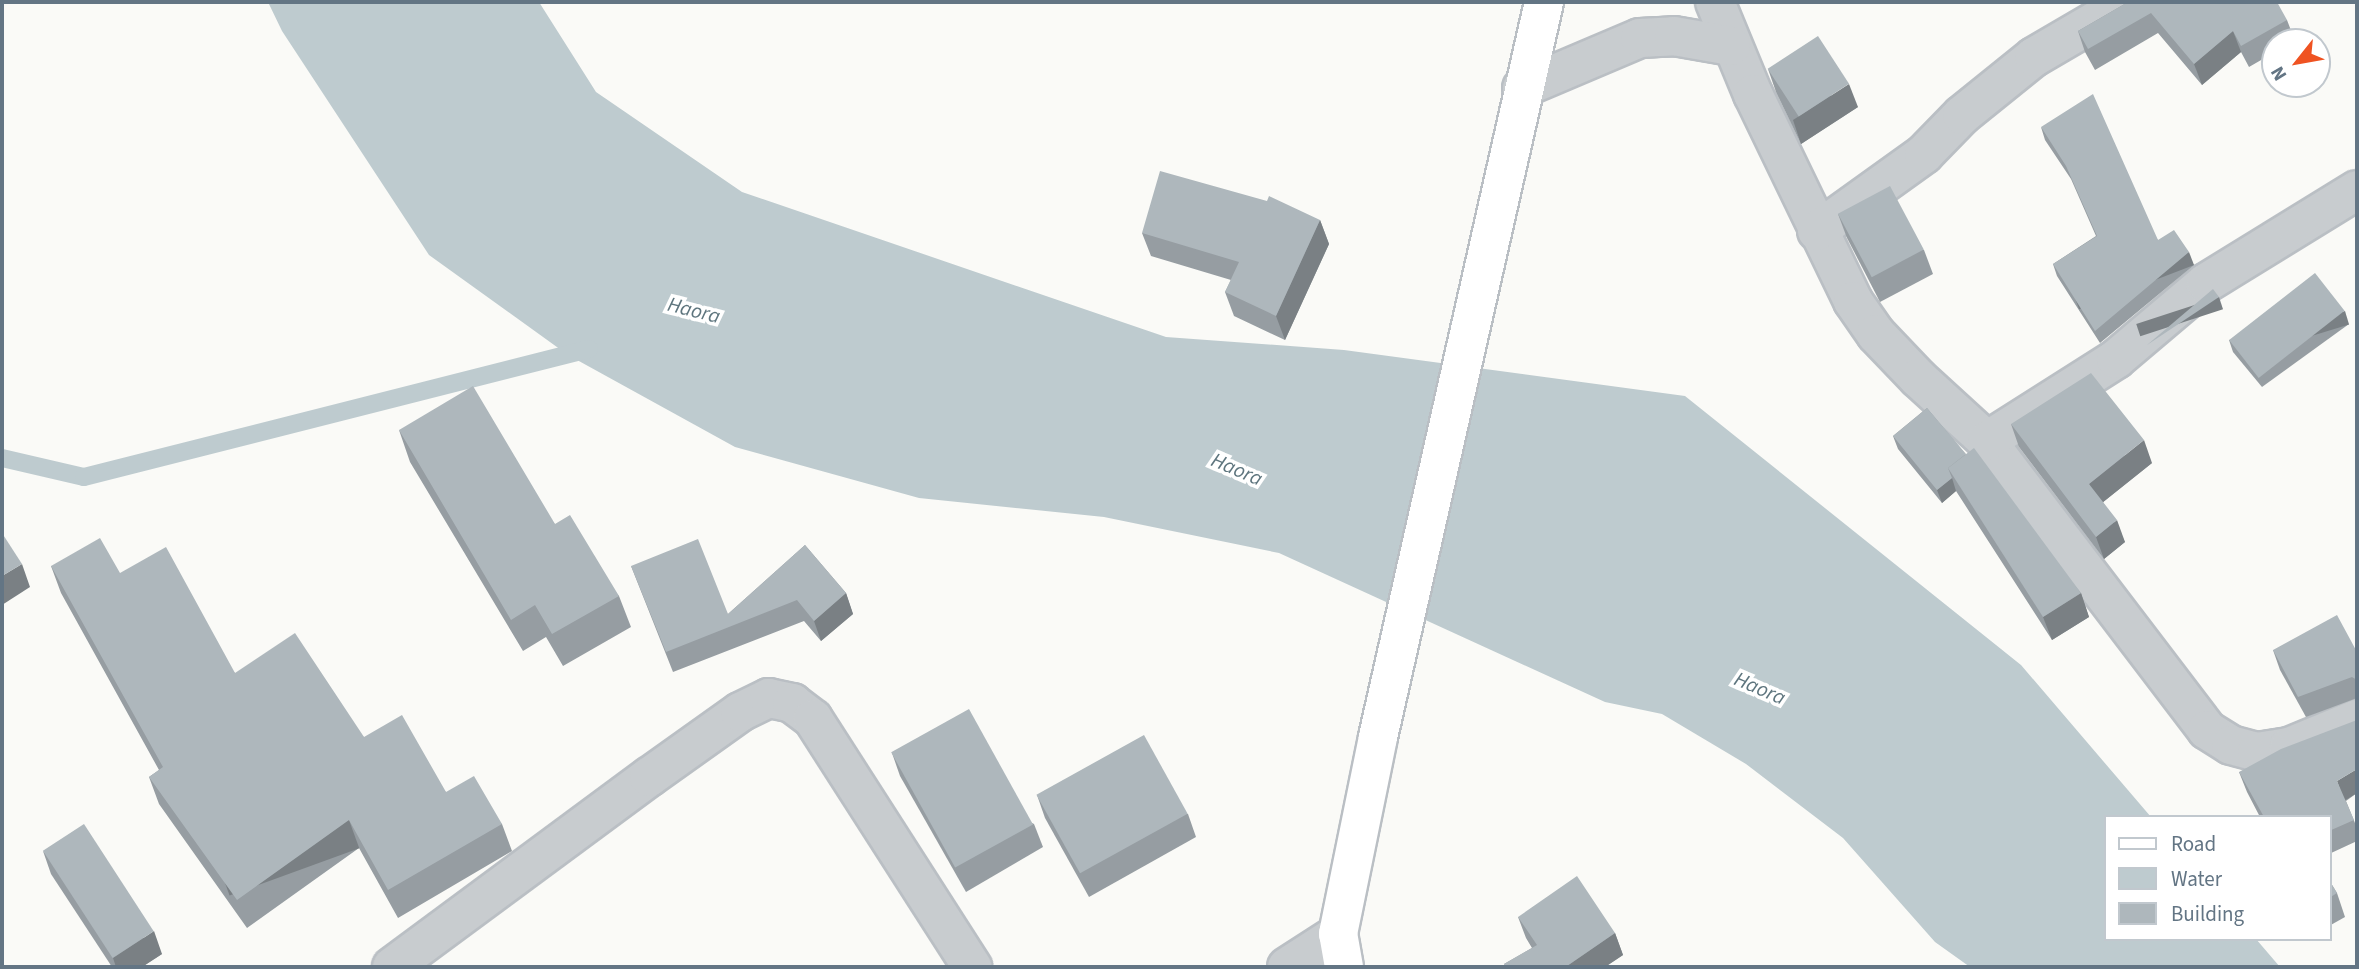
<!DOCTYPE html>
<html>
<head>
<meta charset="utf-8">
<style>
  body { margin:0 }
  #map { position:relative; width:2359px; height:969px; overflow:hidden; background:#fafaf7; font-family:"Source Sans 3",sans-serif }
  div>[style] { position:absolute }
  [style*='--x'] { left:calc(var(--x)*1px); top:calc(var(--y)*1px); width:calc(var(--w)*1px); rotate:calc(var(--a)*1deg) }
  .water>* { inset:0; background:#becbcf }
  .stream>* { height:18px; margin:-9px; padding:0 9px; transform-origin:9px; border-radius:9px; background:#becbcf }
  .roads { filter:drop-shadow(2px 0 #babfc4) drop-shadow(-2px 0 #babfc4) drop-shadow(0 2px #babfc4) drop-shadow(0 -2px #babfc4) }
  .street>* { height:38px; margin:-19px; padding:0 19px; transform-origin:19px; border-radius:19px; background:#c8cccf }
  .secondary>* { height:38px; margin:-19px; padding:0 19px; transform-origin:19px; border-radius:19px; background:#fff }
  .wall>* { inset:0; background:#969da2 }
  .shaded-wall>* { inset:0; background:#7a8084; transform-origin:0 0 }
  .building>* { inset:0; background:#aeb7bc; transform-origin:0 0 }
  span { translate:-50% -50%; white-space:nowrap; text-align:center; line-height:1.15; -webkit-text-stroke:7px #fff; paint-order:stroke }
  .water-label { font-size:21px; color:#5e757e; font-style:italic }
  .frame { position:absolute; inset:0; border:4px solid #637584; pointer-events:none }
  .legend { position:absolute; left:2104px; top:815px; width:228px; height:126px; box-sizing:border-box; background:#fff; border:2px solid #c1c8ce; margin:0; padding:9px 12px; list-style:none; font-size:21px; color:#637584 }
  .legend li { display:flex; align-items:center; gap:14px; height:35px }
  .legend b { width:35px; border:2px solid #c1c8ce }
  .north { position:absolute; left:2261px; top:28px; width:70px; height:70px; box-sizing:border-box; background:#fff; border:2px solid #c1c8ce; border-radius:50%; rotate:239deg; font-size:19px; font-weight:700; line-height:28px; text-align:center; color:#637584 }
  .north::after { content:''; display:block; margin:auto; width:24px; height:32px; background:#ef5322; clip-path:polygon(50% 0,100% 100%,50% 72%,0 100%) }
</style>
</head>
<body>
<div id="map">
  <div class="water">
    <i style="clip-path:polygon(268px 2px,539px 2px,596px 92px,742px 192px,1166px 337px,1344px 350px,1685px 396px,2021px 665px,2151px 817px,2105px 817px,2105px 939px,2256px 939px,2280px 967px,1970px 967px,1935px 942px,1843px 838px,1746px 764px,1662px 714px,1605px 702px,1279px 553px,1104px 517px,919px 498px,735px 447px,568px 355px,429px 255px,282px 31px)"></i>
  </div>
  <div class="stream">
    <i style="--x:2;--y:458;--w:84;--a:13"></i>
    <i style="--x:84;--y:477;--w:521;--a:-14.22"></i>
  </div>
  <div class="roads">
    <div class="street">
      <i style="--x:1715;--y:2;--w:100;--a:67.6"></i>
      <i style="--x:1753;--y:94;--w:230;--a:64.2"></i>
      <i style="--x:1853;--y:301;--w:40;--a:55.1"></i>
      <i style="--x:1876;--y:334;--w:61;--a:46.3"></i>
      <i style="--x:1918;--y:378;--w:93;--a:42.4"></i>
      <i style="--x:1987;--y:441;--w:363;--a:52.7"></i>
      <i style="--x:2207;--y:730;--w:28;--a:32"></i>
      <i style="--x:2231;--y:745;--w:27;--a:15"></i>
      <i style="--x:2257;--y:752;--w:32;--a:-9"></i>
      <i style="--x:2289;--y:747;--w:74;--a:-22.4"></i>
      <i style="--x:1522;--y:88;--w:128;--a:-23"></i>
      <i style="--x:1640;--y:38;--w:34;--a:-3"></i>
      <i style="--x:1674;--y:36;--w:58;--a:10"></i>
      <i style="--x:1817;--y:231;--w:132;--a:-35.7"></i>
      <i style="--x:1924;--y:154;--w:54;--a:-45.7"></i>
      <i style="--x:1962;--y:115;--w:92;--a:-38.9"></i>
      <i style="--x:2034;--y:57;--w:109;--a:-30.3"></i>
      <i style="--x:1987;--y:441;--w:153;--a:-32.4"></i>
      <i style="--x:2116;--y:359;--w:118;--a:-40.2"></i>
      <i style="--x:2206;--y:283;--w:177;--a:-31.6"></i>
      <i style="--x:392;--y:967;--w:320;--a:-36.5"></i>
      <i style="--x:649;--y:777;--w:112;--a:-35.5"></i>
      <i style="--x:740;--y:712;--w:32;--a:-26"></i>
      <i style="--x:769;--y:698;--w:24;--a:12"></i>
      <i style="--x:792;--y:703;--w:26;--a:37"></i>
      <i style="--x:813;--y:719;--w:295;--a:57.3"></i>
      <i style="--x:1287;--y:967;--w:61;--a:-32.9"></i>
    </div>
    <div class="secondary">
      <i style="--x:1344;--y:967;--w:34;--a:-100"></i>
      <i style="--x:1338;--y:934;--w:201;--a:-78.5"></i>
      <i style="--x:1378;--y:737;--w:754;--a:-77.27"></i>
    </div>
  </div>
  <div class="wall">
    <i style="clip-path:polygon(2128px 2px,2287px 20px,2295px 41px,2275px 42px,2275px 52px,2249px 67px,2241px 52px,2202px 85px,2158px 33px,2095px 70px,2085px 52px,2078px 31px)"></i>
    <i style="clip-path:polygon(1768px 69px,1858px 107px,1801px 144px,1776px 92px)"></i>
    <i style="clip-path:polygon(2041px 127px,2158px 240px,2194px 265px,2100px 343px,2057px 276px,2053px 264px,2096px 236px,2071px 179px,2045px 140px)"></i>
    <i style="clip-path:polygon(1838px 214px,1924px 250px,1933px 274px,1880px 302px,1847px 238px)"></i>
    <i style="clip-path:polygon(1320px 220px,1329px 244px,1285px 340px,1234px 316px,1225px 292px,1231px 280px,1151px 256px,1142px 233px)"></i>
    <i style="clip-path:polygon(2349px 324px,2262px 387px,2233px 352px,2229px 340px)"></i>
    <i style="clip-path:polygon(1927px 408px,2081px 593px,2089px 617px,2052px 640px,1956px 491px,1942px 503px,1898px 449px,1893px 436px)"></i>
    <i style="clip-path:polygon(2011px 424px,2152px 463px,2103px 502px,2125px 542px,2104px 559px,2019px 447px)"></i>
    <i style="clip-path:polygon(399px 430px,555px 524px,619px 596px,631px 627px,563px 666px,546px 637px,523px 651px,410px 462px)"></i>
    <i style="clip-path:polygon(805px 545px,846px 593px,853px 614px,821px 641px,804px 621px,673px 672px,631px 566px,728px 614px)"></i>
    <i style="clip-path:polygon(51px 566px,120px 573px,235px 673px,364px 737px,446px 792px,502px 824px,512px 851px,398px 918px,359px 848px,247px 928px,159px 804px,149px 777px,159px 770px,61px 593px)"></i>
    <i style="clip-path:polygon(2273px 650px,2357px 652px,2357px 698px,2306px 717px,2280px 670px)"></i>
    <i style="clip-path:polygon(892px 753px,1034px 824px,1043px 847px,966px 892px,900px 776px)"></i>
    <i style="clip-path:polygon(2239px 772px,2357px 793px,2346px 801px,2357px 828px,2357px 841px,2329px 854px,2329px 817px,2260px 817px,2247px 792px)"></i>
    <i style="clip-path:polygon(1037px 795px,1188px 814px,1196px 837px,1089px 897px,1045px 818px)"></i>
    <i style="clip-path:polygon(43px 851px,162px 954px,142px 967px,112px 967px,51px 874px)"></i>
    <i style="clip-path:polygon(2329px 880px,2337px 893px,2345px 917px,2329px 926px)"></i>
    <i style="clip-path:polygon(1518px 917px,1615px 933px,1623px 955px,1605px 967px,1506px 967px,1504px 964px,1532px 948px,1526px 938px)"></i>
  </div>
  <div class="shaded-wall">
    <i style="clip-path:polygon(2233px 31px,2241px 52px,2202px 85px,2194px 64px)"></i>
    <i style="clip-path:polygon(1849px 84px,1858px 107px,1801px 144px,1793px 120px)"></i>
    <i style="clip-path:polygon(1320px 220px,1329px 244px,1285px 340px,1276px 316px)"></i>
    <i style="left:2189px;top:252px;width:14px;height:123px;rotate:69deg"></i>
    <i style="left:2219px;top:297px;width:13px;height:87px;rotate:72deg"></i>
    <i style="left:2345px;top:311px;width:14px;height:108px;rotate:73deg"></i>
    <i style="clip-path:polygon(2144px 440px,2152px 463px,2097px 507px,2089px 484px)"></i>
    <i style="clip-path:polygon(1952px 478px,1956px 491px,1942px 503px,1937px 490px)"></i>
    <i style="clip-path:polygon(2117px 520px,2125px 542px,2104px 559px,2096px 537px)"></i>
    <i style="clip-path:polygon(22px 564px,30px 587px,2px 605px,2px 576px)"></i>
    <i style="clip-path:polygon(846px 593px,853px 614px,821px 641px,814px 621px)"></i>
    <i style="clip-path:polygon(2081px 593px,2089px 617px,2052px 640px,2043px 617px)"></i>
    <i style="clip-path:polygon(2357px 769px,2357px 793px,2344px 801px,2337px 781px)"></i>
    <i style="left:349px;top:820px;width:30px;height:138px;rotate:70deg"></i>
    <i style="clip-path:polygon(154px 931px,162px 954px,142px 967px,116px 967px,113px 958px)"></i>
    <i style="clip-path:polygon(1615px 933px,1623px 955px,1605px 967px,1568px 967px,1567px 966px)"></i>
  </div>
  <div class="building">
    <i style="clip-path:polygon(2128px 2px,2277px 2px,2287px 20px,2241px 46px,2233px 31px,2194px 64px,2151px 13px,2088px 49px,2078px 31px)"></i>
    <i style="left:1818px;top:36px;width:57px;height:60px;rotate:57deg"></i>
    <i style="clip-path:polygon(2093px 94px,2158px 240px,2174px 230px,2189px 252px,2095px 331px,2053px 264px,2097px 236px,2066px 166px,2041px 127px)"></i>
    <i style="clip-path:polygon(1160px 171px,1267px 201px,1269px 196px,1320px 220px,1276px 316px,1225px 292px,1239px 262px,1142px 233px)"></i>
    <i style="left:1890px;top:186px;width:72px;height:59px;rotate:62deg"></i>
    <i style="left:2315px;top:273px;width:48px;height:109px;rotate:52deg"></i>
    <i style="clip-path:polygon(2213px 289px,2219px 297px,2147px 345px)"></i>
    <i style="clip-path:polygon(2091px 373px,2144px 440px,2089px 484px,2117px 520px,2096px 537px,2011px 424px)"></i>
    <i style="clip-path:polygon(473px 386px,555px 524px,570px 515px,619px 596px,552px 634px,535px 605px,511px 620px,399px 430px)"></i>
    <i style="clip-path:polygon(1927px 408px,1966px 454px,1948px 468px,1952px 478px,1937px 490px,1893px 436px)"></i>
    <i style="clip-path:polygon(1974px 448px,2081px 593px,2043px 617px,1948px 468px)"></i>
    <i style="clip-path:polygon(2px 533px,22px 564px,2px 576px)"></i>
    <i style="clip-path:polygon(100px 538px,120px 573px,166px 547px,235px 673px,295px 633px,364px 737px,402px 715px,446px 792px,474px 776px,502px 824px,388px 890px,349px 820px,237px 900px,149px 777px,163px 767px,51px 566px)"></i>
    <i style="clip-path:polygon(698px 539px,728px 614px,805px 545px,846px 593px,814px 621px,797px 600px,666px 652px,631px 566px)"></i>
    <i style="clip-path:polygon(2337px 615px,2357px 652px,2357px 680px,2352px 677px,2298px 697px,2273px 650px)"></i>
    <i style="left:969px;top:709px;width:132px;height:89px;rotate:61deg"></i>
    <i style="clip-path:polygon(2357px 720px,2357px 769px,2337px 781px,2354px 820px,2329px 831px,2329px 817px,2264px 817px,2239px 772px,2281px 749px)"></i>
    <i style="left:1144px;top:735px;width:90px;height:123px;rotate:61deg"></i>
    <i style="left:84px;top:824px;width:128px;height:49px;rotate:57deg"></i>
    <i style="clip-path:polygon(1577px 876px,1615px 933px,1567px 966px,1568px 967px,1507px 967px,1504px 964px,1537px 945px,1518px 917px)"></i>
    <i style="clip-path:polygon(2329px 880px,2337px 893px,2329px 898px)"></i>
  </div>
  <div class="water-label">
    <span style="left:694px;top:310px;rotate:14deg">Haora</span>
    <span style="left:1237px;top:469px;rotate:23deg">Haora</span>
    <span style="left:1760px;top:688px;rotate:23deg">Haora</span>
  </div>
  <div class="frame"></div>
  <ul class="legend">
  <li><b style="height:9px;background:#fff"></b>Road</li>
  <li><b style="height:19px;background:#becbcf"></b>Water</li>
  <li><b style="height:19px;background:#aeb7bc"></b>Building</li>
  </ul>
  <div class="north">N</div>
</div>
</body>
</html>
